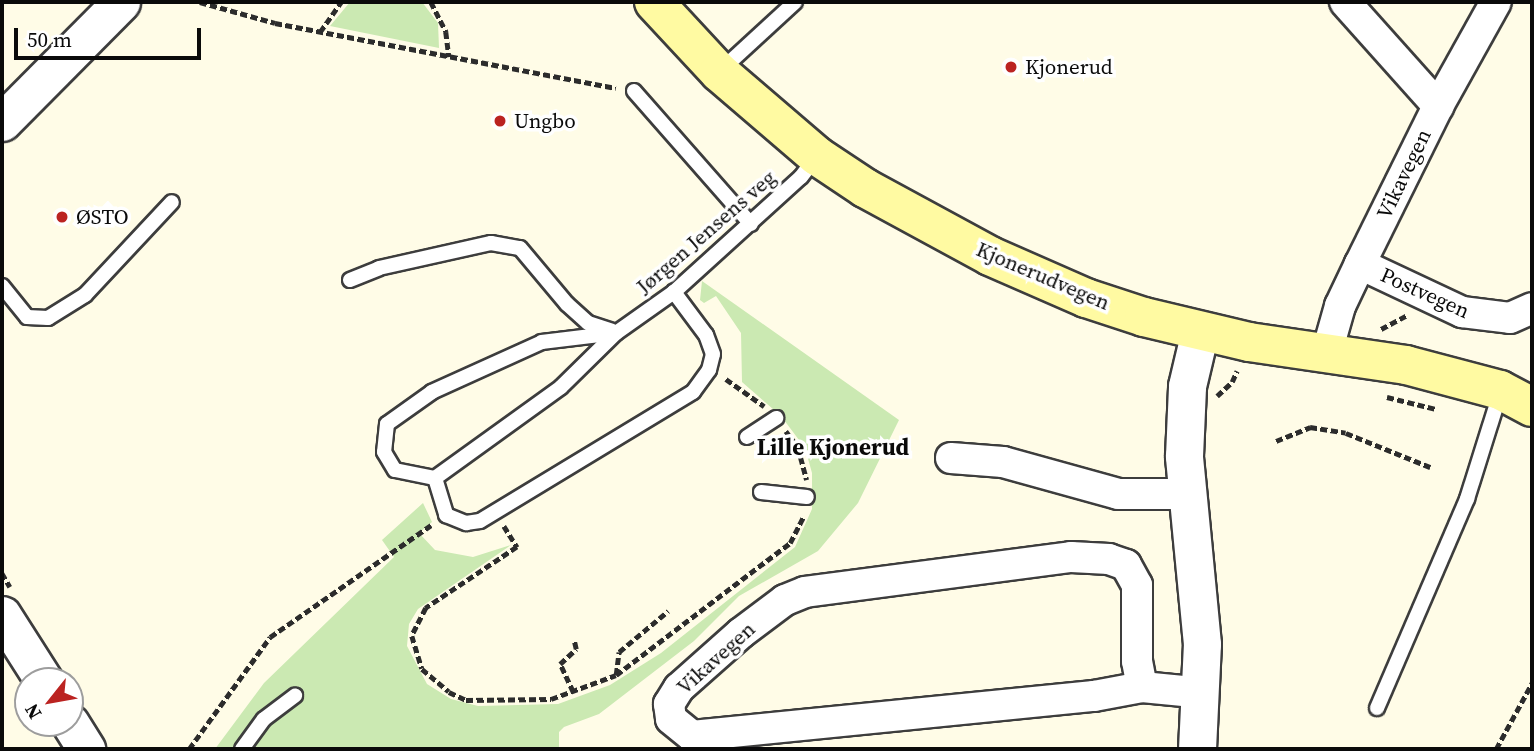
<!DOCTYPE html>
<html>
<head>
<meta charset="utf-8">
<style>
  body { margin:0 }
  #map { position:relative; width:1534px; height:751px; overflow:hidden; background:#fffce7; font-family:"Source Serif 4",serif }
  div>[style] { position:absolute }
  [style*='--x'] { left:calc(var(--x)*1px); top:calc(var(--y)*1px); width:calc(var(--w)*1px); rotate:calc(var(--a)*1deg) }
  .green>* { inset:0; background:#cbe9b2 }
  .path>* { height:4.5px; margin-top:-2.25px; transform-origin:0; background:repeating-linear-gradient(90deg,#2c2c2c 0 7px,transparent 0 10.5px) }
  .roads { filter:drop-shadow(2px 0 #3d3d3d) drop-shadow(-2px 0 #3d3d3d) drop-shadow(0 2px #3d3d3d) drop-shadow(0 -2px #3d3d3d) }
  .service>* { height:14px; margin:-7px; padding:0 7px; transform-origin:7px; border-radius:7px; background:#fff }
  .minor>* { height:30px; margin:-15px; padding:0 15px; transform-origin:15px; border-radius:15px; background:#fff }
  .tertiary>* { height:37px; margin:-18.5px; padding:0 18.5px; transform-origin:18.5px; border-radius:18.5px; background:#fff }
  .secondary>* { height:38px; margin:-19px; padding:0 19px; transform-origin:19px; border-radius:19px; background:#fffaa2 }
  .dots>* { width:19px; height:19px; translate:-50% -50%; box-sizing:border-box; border:4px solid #fff; border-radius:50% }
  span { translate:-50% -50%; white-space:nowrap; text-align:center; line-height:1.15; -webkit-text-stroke:7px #fff; paint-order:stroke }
  .poi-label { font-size:21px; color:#0a0a0a }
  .left { translate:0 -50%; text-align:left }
  .street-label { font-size:21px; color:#0a0a0a }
  .neighbourhood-label { font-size:23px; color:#0a0a0a; font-weight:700 }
  .frame { position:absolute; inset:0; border:4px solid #0a0a0a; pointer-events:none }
  .north { position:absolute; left:14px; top:667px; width:70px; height:70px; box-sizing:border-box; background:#fff; border:2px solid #9d9d9d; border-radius:50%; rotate:239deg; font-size:19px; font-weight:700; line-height:28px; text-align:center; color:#0a0a0a }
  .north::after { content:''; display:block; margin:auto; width:24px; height:32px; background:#bb2321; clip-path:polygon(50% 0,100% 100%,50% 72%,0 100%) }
  .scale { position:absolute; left:14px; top:28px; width:187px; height:32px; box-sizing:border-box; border:4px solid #0a0a0a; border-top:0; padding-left:9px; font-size:21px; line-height:24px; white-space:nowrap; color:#0a0a0a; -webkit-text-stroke:5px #fff; paint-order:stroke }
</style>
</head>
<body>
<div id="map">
  <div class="green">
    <i style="clip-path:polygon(350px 2px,422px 2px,438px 23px,439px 48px,330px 26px)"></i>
    <i style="clip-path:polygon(702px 281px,899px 420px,858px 503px,818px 551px,739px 596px,694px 641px,599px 714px,564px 727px,559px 732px,559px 749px,215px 749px,264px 683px,394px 557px,382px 540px,423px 503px,432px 522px,419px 533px,435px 550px,473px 557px,511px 545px,418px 609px,409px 624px,407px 646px,427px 684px,451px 699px,478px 706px,558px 704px,610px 685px,661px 653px,795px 547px,812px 509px,812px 473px,805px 448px,781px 416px,742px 382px,741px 333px,716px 296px,704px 303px,700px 300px)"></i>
  </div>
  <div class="path">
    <i style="--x:200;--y:2;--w:78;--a:15.6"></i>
    <i style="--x:275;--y:23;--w:347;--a:10.8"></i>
    <i style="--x:431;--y:2;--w:34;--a:63"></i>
    <i style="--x:446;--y:32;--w:25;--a:83"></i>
    <i style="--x:320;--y:32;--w:37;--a:-55"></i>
    <i style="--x:1381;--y:329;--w:30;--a:-28"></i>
    <i style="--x:726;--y:379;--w:47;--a:35.4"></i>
    <i style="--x:1217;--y:396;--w:21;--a:-43"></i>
    <i style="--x:1232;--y:382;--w:12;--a:-66"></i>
    <i style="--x:1387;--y:397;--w:50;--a:13.8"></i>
    <i style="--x:786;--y:431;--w:20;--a:53"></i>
    <i style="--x:798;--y:447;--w:34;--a:75"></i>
    <i style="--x:1276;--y:441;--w:37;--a:-22"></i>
    <i style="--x:1310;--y:427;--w:36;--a:9"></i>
    <i style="--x:1346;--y:433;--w:91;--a:22"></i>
    <i style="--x:504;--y:526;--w:25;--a:58"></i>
    <i style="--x:517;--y:547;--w:110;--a:146.2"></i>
    <i style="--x:426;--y:608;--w:31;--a:117"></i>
    <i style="--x:412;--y:636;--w:34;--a:73"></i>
    <i style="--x:422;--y:669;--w:35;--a:40"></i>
    <i style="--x:449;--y:692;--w:19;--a:25"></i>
    <i style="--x:466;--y:700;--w:85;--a:-0.7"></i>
    <i style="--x:551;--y:699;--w:69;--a:-20.3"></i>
    <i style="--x:616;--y:675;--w:218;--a:-37.2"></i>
    <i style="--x:790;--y:543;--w:30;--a:-63"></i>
    <i style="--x:2;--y:573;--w:16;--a:60"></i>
    <i style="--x:616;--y:675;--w:23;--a:-83"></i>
    <i style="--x:619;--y:652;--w:64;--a:-39.9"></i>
    <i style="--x:573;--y:692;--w:31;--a:-115"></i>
    <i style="--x:560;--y:664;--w:22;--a:-43"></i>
    <i style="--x:576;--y:649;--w:9;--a:-103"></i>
    <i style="--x:189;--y:749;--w:138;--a:-54.1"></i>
    <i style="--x:270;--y:637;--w:196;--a:-34.8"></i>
    <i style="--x:1496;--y:749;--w:75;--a:-61.4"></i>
  </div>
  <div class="roads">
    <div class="service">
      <i style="--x:719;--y:72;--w:103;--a:-42.6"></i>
      <i style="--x:634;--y:91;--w:177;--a:48.7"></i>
      <i style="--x:350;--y:280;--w:31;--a:-22"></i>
      <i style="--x:379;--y:268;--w:115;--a:-12.6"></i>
      <i style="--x:491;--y:243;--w:29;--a:10"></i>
      <i style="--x:520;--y:248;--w:73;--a:50"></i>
      <i style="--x:567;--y:304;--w:28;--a:42"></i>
      <i style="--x:588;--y:323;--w:25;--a:18"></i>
      <i style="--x:2;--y:286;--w:40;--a:51"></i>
      <i style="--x:27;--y:317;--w:21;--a:3"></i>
      <i style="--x:48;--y:318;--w:44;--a:-31.9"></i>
      <i style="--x:85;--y:295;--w:127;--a:-46.9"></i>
      <i style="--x:616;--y:333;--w:75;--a:173.1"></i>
      <i style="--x:542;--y:342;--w:121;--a:155.6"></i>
      <i style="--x:432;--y:392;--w:55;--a:144.6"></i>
      <i style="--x:387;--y:424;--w:28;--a:96"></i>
      <i style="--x:384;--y:452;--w:21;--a:59"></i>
      <i style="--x:395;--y:470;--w:41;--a:11.3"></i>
      <i style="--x:435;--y:478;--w:155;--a:-35.8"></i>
      <i style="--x:561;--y:387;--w:77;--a:-44.5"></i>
      <i style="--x:616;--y:333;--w:71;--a:-35.3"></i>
      <i style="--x:674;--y:292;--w:171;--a:-42.2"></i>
      <i style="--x:801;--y:177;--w:25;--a:-53"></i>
      <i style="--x:747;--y:437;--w:35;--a:-33"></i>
      <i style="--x:435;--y:478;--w:39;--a:73"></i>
      <i style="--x:446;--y:515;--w:22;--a:22"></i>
      <i style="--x:466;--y:523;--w:14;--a:-8"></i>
      <i style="--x:480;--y:521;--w:249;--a:-31.2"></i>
      <i style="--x:693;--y:392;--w:27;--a:-54"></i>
      <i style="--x:709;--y:370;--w:16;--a:-76"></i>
      <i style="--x:713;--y:354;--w:20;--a:-110"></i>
      <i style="--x:706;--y:335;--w:54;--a:-126.7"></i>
      <i style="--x:761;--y:492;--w:46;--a:6.2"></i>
      <i style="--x:1377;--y:708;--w:228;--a:-66.7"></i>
      <i style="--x:1467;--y:499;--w:110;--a:-72.6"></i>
      <i style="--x:242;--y:749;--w:37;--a:-54"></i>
      <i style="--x:264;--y:719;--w:39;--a:-37"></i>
    </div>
    <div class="minor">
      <i style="--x:1345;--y:2;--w:140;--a:48.2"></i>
      <i style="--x:1360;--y:264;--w:113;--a:25.2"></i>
      <i style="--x:1462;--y:312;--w:48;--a:7.1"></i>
      <i style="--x:1510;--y:318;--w:24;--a:-24"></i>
      <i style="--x:1327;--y:352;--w:48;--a:-74.2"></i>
      <i style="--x:1340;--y:306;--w:47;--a:-64.5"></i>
      <i style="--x:1360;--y:264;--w:176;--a:-63.7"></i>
      <i style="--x:1438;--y:106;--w:119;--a:-60.9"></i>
      <i style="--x:951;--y:458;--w:52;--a:4.4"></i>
      <i style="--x:1003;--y:462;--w:119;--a:15.5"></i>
      <i style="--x:1118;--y:494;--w:67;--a:0"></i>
      <i style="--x:1142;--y:687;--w:26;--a:-101"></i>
      <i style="--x:1137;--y:661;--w:76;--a:-90"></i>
      <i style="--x:1137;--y:585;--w:23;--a:-119"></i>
      <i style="--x:1126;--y:565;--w:18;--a:-161"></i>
      <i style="--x:1109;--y:559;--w:38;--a:-177"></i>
      <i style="--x:1071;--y:557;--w:268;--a:172.5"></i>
      <i style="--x:805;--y:592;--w:22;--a:158"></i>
      <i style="--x:785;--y:600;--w:55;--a:143.1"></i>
      <i style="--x:741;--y:633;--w:83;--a:138.4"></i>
      <i style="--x:679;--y:688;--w:19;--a:122"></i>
      <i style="--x:669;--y:704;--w:15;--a:82"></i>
      <i style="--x:671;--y:719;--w:27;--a:39"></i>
      <i style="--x:692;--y:736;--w:404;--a:-5.7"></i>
      <i style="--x:1094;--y:696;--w:49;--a:-10.6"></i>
      <i style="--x:1142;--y:687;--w:61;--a:5.6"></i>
    </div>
    <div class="tertiary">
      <i style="--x:2;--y:122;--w:169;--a:-45.2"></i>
      <i style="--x:2;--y:615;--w:78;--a:57.5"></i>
      <i style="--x:70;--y:723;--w:31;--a:58"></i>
      <i style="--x:1197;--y:749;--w:105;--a:-87.3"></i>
      <i style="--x:1202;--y:644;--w:189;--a:-95.5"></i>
      <i style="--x:1184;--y:456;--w:70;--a:-87.5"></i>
      <i style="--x:1187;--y:386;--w:57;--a:-76.7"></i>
    </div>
    <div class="secondary">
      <i style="--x:654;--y:2;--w:96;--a:47.1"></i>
      <i style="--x:719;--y:72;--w:129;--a:40.6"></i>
      <i style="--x:817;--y:156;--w:58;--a:33.7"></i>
      <i style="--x:865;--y:188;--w:142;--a:28.5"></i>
      <i style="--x:990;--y:256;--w:105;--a:23.6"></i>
      <i style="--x:1086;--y:298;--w:61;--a:18.1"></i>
      <i style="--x:1144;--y:317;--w:108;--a:13.4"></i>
      <i style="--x:1249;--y:342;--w:159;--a:8.3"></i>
      <i style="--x:1406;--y:365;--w:97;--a:14.9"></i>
      <i style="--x:1500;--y:390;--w:36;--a:28"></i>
    </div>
  </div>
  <div class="dots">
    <i style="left:1011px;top:67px;background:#bb2321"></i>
    <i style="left:500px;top:121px;background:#bb2321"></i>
    <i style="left:62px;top:217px;background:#bb2321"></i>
  </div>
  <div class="poi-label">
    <span class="left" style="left:1025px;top:67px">Kjonerud</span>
    <span class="left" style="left:514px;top:121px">Ungbo</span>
    <span class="left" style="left:76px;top:217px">ØSTO</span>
  </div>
  <div class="street-label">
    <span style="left:1404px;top:174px;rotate:-64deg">Vikavegen</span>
    <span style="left:706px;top:232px;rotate:-41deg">Jørgen Jensens veg</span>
    <span style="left:1043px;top:276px;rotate:23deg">Kjonerudvegen</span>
    <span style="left:1425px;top:293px;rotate:24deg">Postvegen</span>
    <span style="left:716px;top:658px;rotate:-42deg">Vikavegen</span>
  </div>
  <div class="neighbourhood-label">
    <span style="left:833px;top:447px">Lille Kjonerud</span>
  </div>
  <div class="frame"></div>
  <div class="north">N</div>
  <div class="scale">50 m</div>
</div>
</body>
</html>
